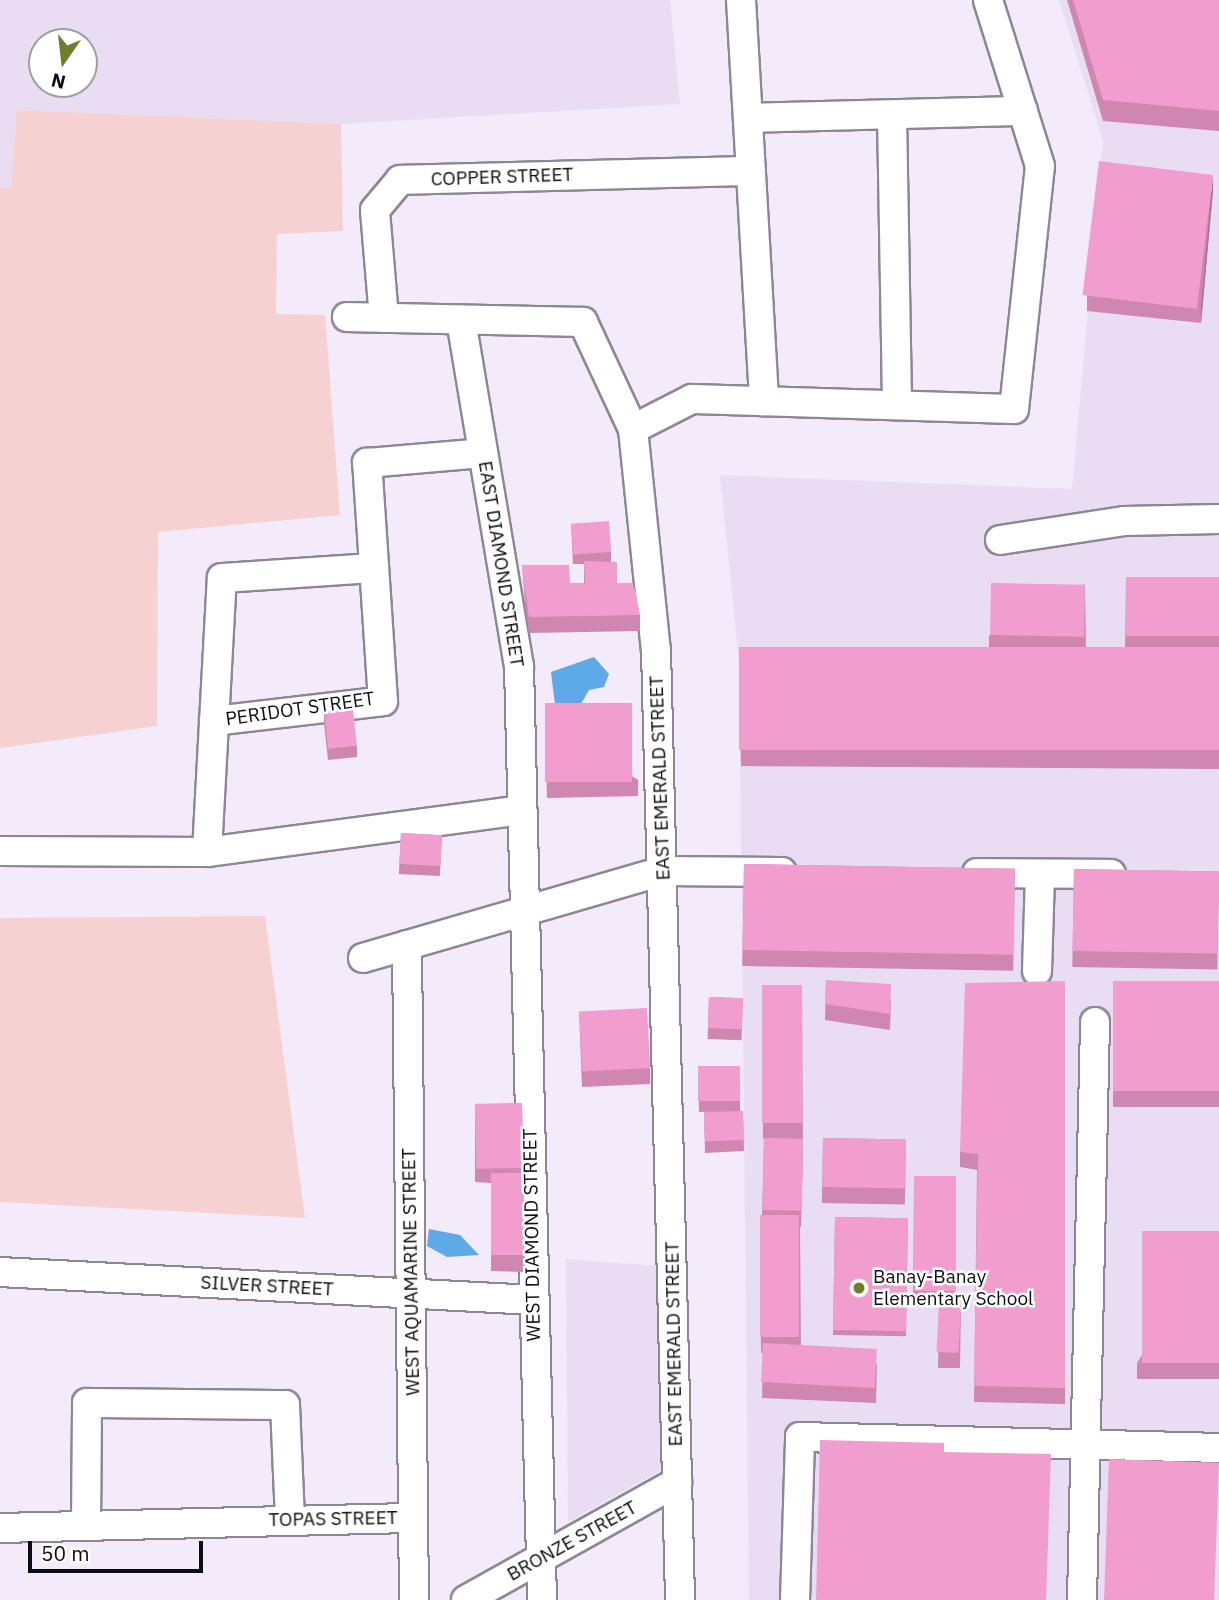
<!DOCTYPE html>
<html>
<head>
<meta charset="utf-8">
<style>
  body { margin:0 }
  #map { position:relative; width:1219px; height:1600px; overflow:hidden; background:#f3eafa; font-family:"IBM Plex Sans",sans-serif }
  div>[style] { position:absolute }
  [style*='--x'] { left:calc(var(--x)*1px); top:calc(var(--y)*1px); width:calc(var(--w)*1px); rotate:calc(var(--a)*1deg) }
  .built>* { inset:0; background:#e9ddf3 }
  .green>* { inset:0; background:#f6d1d1 }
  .water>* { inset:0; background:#5daae6 }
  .roads { filter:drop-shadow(2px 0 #8e8694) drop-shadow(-2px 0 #8e8694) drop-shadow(0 2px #8e8694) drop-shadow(0 -2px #8e8694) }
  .minor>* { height:28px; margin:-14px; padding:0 14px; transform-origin:14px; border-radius:14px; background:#fff }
  .wall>* { inset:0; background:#cf87b1; transform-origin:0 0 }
  .shaded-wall>* { inset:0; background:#a96e90 }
  .building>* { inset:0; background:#f19dce; transform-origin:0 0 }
  .dots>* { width:19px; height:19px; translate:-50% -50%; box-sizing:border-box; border:4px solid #fff; border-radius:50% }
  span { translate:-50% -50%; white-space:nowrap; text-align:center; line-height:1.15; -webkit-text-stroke:5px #fff; paint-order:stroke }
  .street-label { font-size:19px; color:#0f0c11 }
  .poi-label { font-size:19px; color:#0f0c11 }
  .left { translate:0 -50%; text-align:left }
  .north { position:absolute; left:28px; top:28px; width:70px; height:70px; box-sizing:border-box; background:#fff; border:2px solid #9f9ea0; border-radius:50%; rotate:194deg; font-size:19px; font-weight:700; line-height:28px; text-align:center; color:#0f0c11 }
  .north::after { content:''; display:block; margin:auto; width:24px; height:32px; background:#707d2a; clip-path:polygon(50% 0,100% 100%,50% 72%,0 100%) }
  .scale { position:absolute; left:28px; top:1541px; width:175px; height:32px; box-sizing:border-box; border:4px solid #0f0c11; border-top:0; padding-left:9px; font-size:21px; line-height:24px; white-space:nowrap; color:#0f0c11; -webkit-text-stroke:5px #fff; paint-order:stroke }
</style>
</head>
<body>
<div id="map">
  <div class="built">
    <i style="clip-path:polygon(evenodd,0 0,670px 0,680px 104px,341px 124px,18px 110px,11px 187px,0 188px,0 0,42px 42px,84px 42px,84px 84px,42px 84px,42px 42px)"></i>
    <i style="clip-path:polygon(1059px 0,1219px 0,1219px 1600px,749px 1600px,739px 663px,720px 475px,1072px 489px,1103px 141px)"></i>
    <i style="clip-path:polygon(566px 1259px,657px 1266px,667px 1467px,568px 1522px)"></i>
  </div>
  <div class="green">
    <i style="clip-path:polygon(17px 110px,341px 124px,343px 231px,277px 234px,276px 314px,325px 315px,340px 515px,158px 532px,157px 726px,0 748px,0 188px,11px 187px)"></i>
    <i style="clip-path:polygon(265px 916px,305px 1218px,0 1202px,0 918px)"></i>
  </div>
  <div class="water">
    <i style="clip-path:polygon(594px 657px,609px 674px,604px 687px,589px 690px,581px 704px,555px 705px,551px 672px)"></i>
    <i style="clip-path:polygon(429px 1229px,460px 1235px,479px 1255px,447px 1257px,427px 1246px)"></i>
  </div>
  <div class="roads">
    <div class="minor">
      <i style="--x:741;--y:0;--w:402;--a:86.7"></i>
      <i style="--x:892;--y:115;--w:290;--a:89"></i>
      <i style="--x:748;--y:118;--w:275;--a:-1.5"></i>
      <i style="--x:347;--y:317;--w:236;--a:1.2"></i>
      <i style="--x:583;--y:322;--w:118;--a:65"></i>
      <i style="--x:633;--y:429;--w:222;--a:84.1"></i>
      <i style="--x:656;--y:650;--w:950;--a:88.55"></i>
      <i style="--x:384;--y:318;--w:108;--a:-94.8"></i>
      <i style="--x:375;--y:210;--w:39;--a:-50"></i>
      <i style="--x:400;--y:180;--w:351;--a:-1.5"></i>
      <i style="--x:461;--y:320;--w:351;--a:80.5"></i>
      <i style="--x:519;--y:666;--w:934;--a:88.59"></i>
      <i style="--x:633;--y:429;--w:66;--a:-27"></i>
      <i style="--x:692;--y:399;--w:322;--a:1.8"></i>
      <i style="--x:1014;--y:409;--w:244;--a:-83.9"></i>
      <i style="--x:1040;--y:166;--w:174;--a:-107.4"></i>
      <i style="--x:1000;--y:540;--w:125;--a:-8.7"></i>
      <i style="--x:1124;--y:521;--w:95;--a:-1.2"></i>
      <i style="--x:214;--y:721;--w:170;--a:-6.7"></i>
      <i style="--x:383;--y:701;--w:239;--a:-93.8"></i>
      <i style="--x:367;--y:463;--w:116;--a:-4.9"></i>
      <i style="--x:0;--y:851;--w:207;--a:0.3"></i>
      <i style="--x:207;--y:852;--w:318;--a:-7.6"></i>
      <i style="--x:207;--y:852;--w:274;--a:-86.9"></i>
      <i style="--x:222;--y:578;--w:152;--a:-3.8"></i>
      <i style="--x:977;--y:873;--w:134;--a:0.4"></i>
      <i style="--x:407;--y:945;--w:655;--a:89.39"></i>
      <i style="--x:363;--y:958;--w:312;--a:-16.2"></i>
      <i style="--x:663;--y:871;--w:119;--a:0.5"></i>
      <i style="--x:1037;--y:971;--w:97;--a:-88.2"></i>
      <i style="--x:0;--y:1272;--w:535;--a:3"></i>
      <i style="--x:86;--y:1525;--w:122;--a:-89.5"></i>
      <i style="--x:87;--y:1403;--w:198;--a:0.6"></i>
      <i style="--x:285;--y:1405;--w:115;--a:87.5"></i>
      <i style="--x:0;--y:1528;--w:413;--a:-1.4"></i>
      <i style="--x:466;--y:1600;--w:242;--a:-29.2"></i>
      <i style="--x:795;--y:1600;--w:163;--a:-88.2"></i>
      <i style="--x:800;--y:1437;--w:419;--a:1.5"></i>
      <i style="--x:1082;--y:1600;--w:578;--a:-88.71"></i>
    </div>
  </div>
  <div class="wall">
    <i style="clip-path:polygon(1067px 0,1219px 0,1219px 131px,1103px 121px)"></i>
    <i style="clip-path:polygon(1213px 190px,1201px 323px,1087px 311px,1087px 295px)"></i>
    <i style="clip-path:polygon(571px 523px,611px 552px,611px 562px,617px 583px,640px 615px,640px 631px,529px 633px,525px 605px,522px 565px,570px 583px,584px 583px,584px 564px,573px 564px)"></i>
    <i style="clip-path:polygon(1219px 577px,1219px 769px,741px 766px,739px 647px,989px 648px,989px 635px,1085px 584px,1086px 649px,1125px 649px,1126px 578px)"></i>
    <i style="clip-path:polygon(324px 712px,357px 746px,357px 757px,328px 760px,324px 723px)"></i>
    <i style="clip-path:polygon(545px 719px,638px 780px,638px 796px,547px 798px)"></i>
    <i style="left:401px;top:833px;width:41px;height:41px;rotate:3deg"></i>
    <i style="left:744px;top:864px;width:271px;height:102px;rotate:1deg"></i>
    <i style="left:1074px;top:869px;width:145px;height:98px;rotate:1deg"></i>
    <i style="clip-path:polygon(826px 980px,891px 1000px,890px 1030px,825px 1020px)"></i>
    <i style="clip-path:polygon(1065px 981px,1065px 1404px,974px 1402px,977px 1170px,960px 1167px,960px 1152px)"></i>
    <i style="left:1113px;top:981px;width:106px;height:126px"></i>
    <i style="clip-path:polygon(762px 985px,802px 985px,803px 1155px,801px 1227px,800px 1227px,801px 1345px,877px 1364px,876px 1403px,762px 1398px,763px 1353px,761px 1353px,760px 1215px,762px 1215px,764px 1139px,763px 1139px)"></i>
    <i style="left:709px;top:997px;width:34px;height:42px;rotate:2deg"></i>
    <i style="clip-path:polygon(579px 1011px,650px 1068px,650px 1084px,582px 1087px)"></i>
    <i style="clip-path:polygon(698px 1066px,740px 1100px,740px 1111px,743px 1111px,744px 1151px,705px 1153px,704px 1112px,734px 1111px,699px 1112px)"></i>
    <i style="clip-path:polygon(522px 1103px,525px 1272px,491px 1271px,491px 1183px,475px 1182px,475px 1105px)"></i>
    <i style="left:823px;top:1138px;width:83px;height:65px;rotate:1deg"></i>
    <i style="clip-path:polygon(914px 1176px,956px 1176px,955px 1305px,961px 1305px,960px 1368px,938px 1368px,939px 1307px,913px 1307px)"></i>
    <i style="left:835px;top:1217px;width:73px;height:118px;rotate:1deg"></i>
    <i style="clip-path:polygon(1219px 1231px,1219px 1379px,1137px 1379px,1137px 1363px)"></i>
  </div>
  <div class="shaded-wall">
    <i style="clip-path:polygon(1213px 174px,1213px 190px,1201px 323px,1201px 307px)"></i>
  </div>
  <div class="building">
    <i style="clip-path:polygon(1073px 0,1219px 0,1219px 111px,1103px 100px)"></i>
    <i style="left:1099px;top:161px;width:115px;height:135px;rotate:7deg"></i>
    <i style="left:609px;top:521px;width:31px;height:38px;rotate:86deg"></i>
    <i style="clip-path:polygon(584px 561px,617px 562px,617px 583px,633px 583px,634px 589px,525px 589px,525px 594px,522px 565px,569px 565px,570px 583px,585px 583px)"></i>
    <i style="left:1219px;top:577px;width:59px;height:93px;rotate:90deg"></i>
    <i style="left:991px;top:583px;width:94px;height:52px;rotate:1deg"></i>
    <i style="clip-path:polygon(525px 589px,635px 589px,640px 615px,529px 617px)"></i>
    <i style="left:739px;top:647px;width:480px;height:103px"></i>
    <i style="left:545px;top:703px;width:87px;height:79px"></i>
    <i style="left:353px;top:709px;width:37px;height:29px;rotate:84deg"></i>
    <i style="left:401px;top:833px;width:41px;height:31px;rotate:3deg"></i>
    <i style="left:744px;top:864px;width:271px;height:86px;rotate:1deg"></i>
    <i style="left:1074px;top:869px;width:145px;height:82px;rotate:1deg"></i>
    <i style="clip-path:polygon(826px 980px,891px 984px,890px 1014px,825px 1004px)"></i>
    <i style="clip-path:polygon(1065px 981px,1065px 1388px,974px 1386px,978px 1154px,960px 1152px,965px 983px)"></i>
    <i style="left:1113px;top:981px;width:106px;height:110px"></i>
    <i style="left:762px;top:985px;width:40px;height:138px"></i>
    <i style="left:709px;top:997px;width:34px;height:31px;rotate:2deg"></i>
    <i style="left:647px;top:1008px;width:60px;height:68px;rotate:87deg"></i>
    <i style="left:698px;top:1066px;width:42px;height:35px"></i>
    <i style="left:522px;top:1103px;width:65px;height:47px;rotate:89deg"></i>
    <i style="left:743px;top:1111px;width:29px;height:39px;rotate:88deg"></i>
    <i style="left:764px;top:1138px;width:39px;height:72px;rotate:1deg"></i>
    <i style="left:823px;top:1138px;width:83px;height:49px;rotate:1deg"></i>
    <i style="left:491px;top:1173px;width:33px;height:82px"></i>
    <i style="left:914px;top:1176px;width:42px;height:115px"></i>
    <i style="left:760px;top:1215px;width:39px;height:122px"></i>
    <i style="left:835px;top:1217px;width:73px;height:113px;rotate:1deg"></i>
    <i style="left:1219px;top:1231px;width:132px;height:77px;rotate:90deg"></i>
    <i style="left:939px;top:1304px;width:22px;height:48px;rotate:3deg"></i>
    <i style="left:763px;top:1343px;width:114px;height:39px;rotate:3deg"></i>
    <i style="clip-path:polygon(820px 1440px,944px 1443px,944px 1452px,1051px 1454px,1046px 1600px,939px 1600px,940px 1585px,939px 1600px,816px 1600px)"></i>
    <i style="left:1109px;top:1459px;width:110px;height:141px;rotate:2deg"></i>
  </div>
  <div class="dots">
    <i style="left:859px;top:1288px;background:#707d2a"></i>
  </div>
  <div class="street-label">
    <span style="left:502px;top:177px;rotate:-2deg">COPPER STREET</span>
    <span style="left:501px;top:564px;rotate:81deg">EAST DIAMOND STREET</span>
    <span style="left:300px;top:709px;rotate:-8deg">PERIDOT STREET</span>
    <span style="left:660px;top:778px;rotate:-92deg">EAST EMERALD STREET</span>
    <span style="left:532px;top:1235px;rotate:-91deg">WEST DIAMOND STREET</span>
    <span style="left:411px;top:1272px;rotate:-91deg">WEST AQUAMARINE STREET</span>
    <span style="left:267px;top:1286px;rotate:3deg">SILVER STREET</span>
    <span style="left:674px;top:1344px;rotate:-91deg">EAST EMERALD STREET</span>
    <span style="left:333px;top:1519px;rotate:-1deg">TOPAS STREET</span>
    <span style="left:572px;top:1541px;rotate:-29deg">BRONZE STREET</span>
  </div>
  <div class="poi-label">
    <span class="left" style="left:873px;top:1288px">Banay-Banay<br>Elementary School</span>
  </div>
  <div class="north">N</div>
  <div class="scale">50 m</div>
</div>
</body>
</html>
